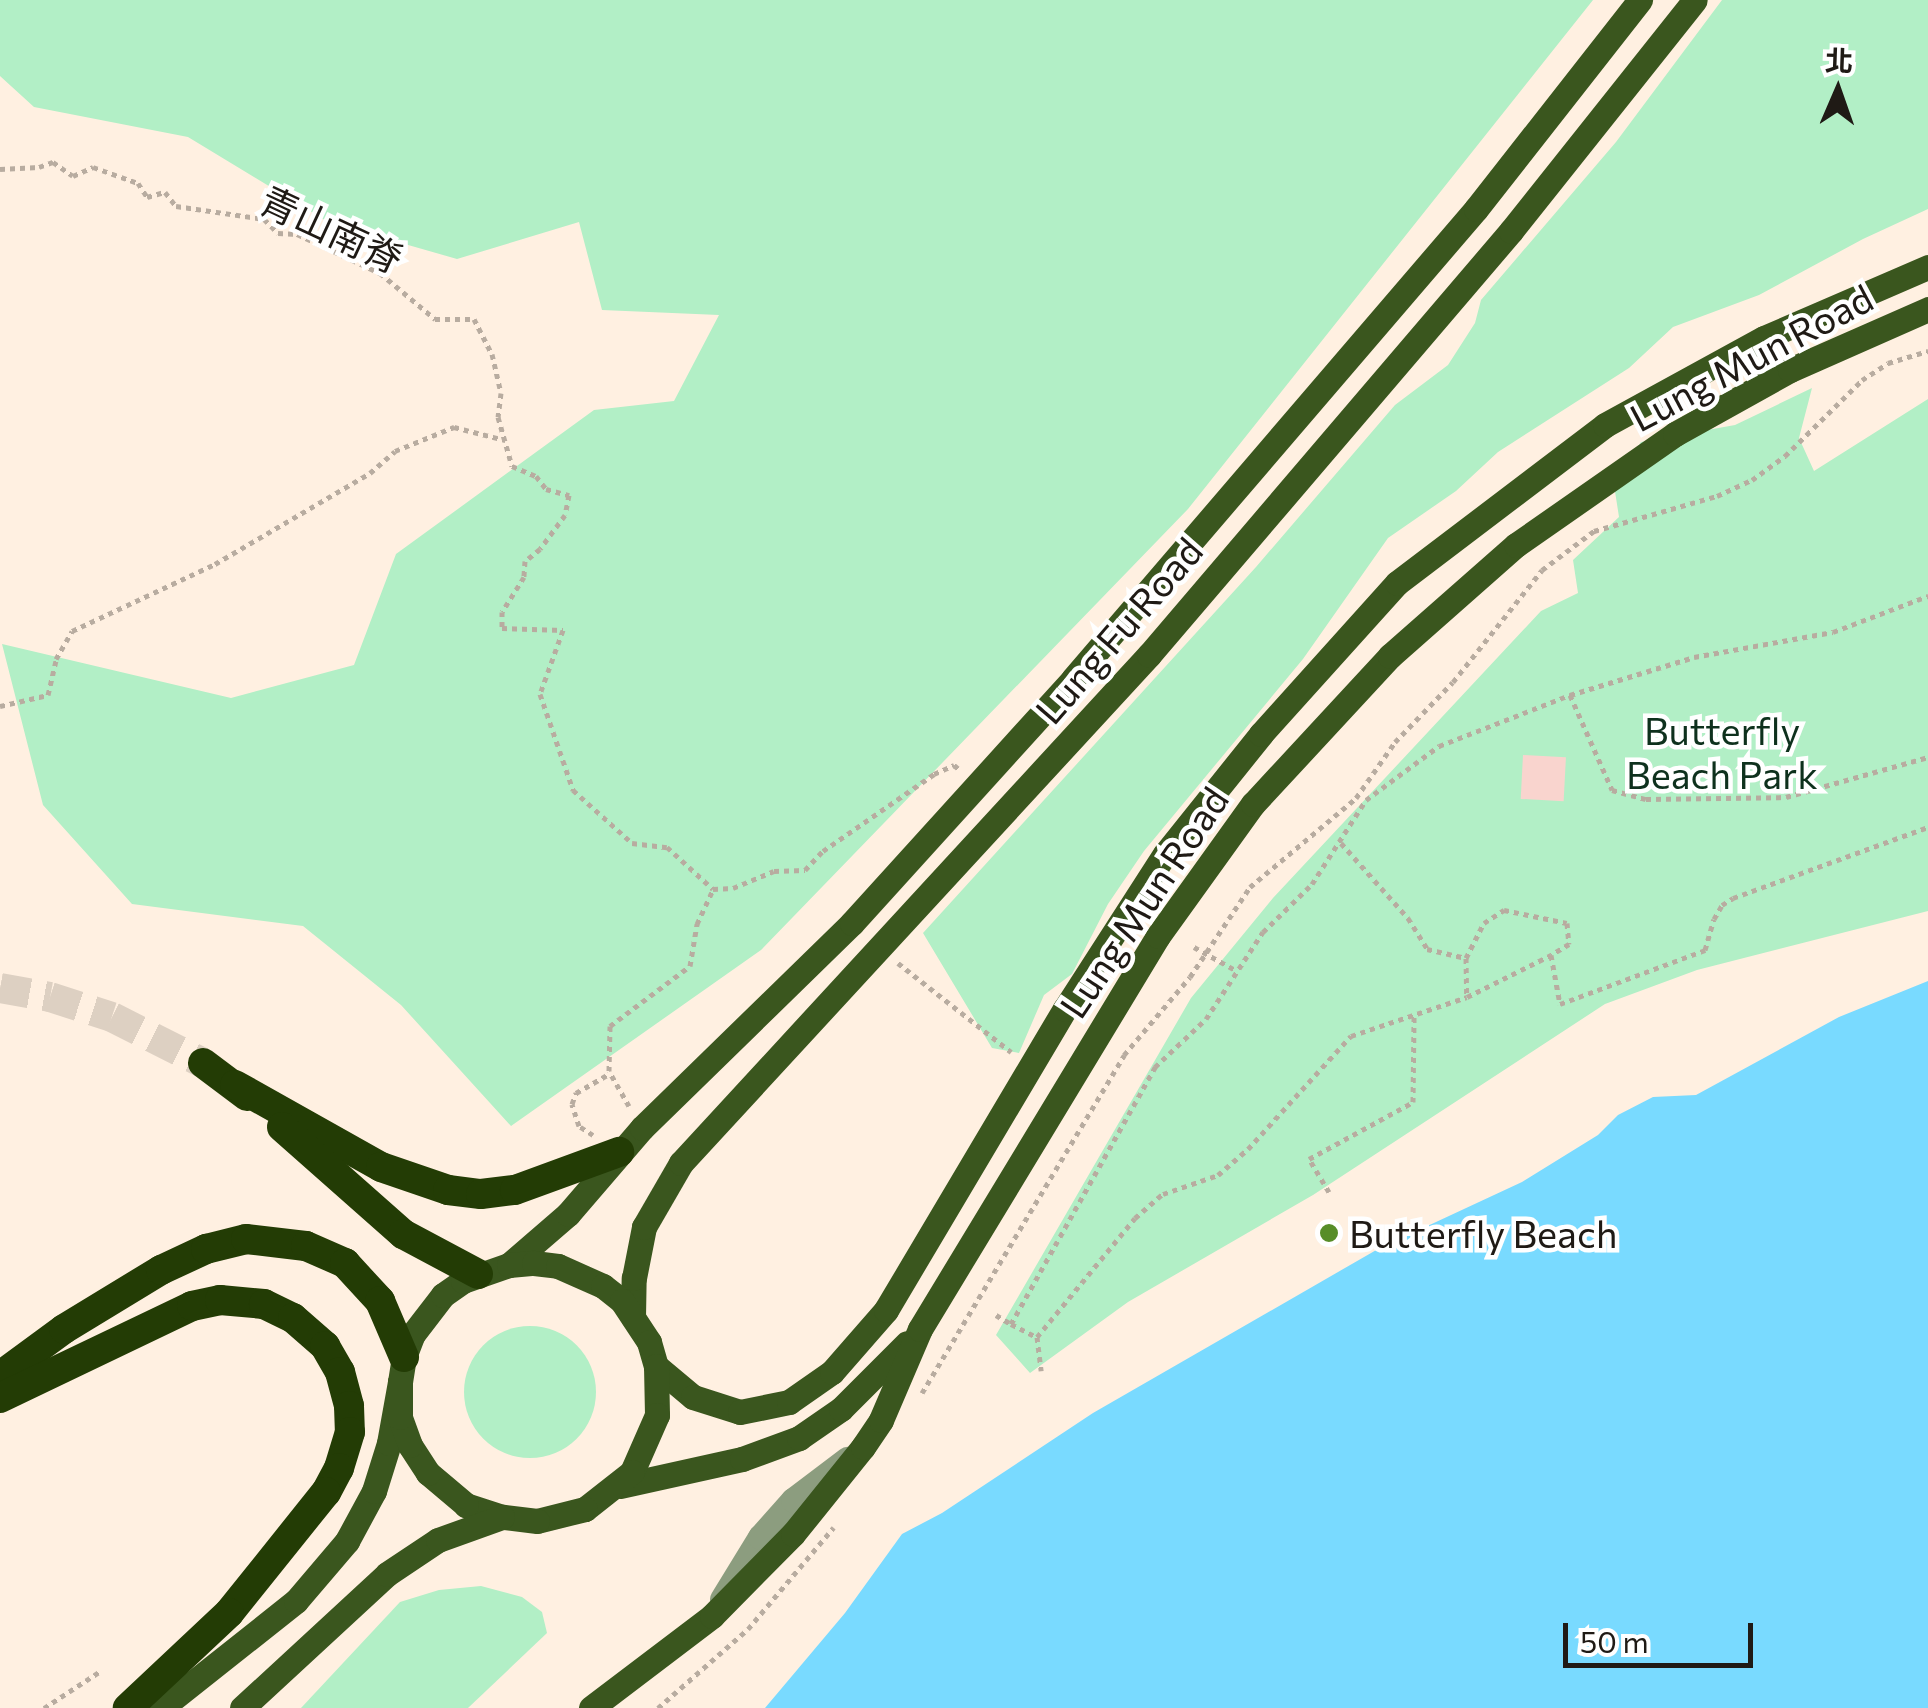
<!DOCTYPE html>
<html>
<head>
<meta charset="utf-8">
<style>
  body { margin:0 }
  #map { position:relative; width:1928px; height:1708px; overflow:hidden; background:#fff0e1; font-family:Commissioner,"Noto Sans TC",sans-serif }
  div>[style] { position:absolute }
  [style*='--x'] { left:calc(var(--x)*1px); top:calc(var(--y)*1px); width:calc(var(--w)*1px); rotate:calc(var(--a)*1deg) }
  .green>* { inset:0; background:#b2efc6 }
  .round { border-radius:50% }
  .water>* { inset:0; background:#79daff }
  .building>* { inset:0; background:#f9d4ce; transform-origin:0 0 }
  .highway-tunnel>* { height:30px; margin-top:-15px; transform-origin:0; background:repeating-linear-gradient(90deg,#ddd0c2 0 30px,transparent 0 45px) }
  .path>* { height:5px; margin-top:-2.5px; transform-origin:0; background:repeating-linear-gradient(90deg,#b8aca0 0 5px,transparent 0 10px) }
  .minor>* { height:25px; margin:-12.5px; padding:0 12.5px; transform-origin:12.5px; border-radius:12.5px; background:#8c9d7f }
  .major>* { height:25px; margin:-12.5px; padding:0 12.5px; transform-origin:12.5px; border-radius:12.5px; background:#3a561e }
  .highway>* { height:30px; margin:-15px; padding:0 15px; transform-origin:15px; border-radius:15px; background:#233c05 }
  .dots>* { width:28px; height:28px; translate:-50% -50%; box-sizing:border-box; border:5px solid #fff; border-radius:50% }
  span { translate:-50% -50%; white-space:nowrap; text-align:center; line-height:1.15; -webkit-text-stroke:9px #fff; paint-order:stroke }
  .street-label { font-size:38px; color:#1f1a15 }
  .park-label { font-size:38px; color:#0e311d }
  .poi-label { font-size:38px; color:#1f1a15 }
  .left { translate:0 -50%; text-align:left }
  .north { position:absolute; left:1788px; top:40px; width:100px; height:100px; -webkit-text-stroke:8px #fff; paint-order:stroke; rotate:2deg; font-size:28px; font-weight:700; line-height:40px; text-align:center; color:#1f1a15 }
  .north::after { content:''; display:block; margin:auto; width:35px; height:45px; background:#1f1a15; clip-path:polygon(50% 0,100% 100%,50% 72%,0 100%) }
  .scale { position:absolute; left:1563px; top:1623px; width:190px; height:45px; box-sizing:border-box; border:5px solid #1f1a15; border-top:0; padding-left:12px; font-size:30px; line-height:35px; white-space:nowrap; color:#1f1a15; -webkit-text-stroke:8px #fff; paint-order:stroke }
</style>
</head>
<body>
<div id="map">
  <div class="green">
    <i style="clip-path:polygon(0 0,1593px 0,1188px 509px,761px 950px,511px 1126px,401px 1005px,303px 926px,132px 904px,43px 805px,2px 644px,231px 698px,354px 665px,396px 554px,594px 410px,674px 401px,719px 315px,602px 310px,579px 222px,457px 259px,328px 222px,188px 137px,34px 107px,0 76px)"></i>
    <i style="clip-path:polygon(1722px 0,1928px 0,1928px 209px,1863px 239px,1759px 295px,1673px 327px,1629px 368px,1498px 452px,1456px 491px,1388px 538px,1303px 659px,1144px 851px,1108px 904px,1072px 974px,1044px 995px,1019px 1053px,992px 1048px,923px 933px,1256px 567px,1395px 405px,1448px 365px,1475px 323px,1481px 300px,1616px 142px)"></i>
    <i style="clip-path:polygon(1812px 388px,1799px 438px,1814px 471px,1928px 399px,1928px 911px,1697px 970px,1605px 1004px,1313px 1195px,1128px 1302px,1030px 1373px,996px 1335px,1191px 998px,1273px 898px,1541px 611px,1578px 593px,1573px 560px,1619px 517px,1614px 485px,1641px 442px,1735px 425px)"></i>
    <i class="round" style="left:464px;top:1326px;width:132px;height:132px"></i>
    <i style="clip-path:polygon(481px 1586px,522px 1597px,542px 1612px,547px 1633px,468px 1708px,301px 1708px,400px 1602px,439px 1590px)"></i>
  </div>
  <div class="water">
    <i style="clip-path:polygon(1928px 981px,1928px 1708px,765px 1708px,845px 1613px,902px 1534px,942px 1513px,1093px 1413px,1378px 1249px,1522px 1182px,1598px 1135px,1618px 1115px,1653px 1097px,1696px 1095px,1839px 1017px)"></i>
  </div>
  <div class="building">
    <i style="left:1523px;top:755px;width:43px;height:44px;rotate:3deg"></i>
  </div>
  <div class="highway-tunnel">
    <i style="--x:0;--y:988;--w:51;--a:10.2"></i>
    <i style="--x:50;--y:997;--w:65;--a:17.9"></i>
    <i style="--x:112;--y:1017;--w:102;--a:26.8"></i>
  </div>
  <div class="path">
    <i style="--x:0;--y:169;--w:39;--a:-3"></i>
    <i style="--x:39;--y:167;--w:15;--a:-20"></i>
    <i style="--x:53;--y:162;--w:24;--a:35"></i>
    <i style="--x:73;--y:176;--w:22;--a:-24"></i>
    <i style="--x:93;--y:167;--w:48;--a:19.6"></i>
    <i style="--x:138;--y:183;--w:17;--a:57"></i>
    <i style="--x:147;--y:197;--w:19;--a:-16"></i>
    <i style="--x:165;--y:192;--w:18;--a:52"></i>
    <i style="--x:176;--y:206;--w:89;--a:8.4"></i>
    <i style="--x:264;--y:219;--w:20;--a:45"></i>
    <i style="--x:278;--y:233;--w:19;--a:3"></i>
    <i style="--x:297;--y:234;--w:92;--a:25.2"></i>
    <i style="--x:380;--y:273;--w:72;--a:39.9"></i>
    <i style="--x:435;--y:319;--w:39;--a:0"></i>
    <i style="--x:474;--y:319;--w:39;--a:63"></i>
    <i style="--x:492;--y:354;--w:40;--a:77"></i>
    <i style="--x:501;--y:393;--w:24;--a:97"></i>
    <i style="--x:498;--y:417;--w:51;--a:74.1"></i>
    <i style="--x:512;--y:466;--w:26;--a:23"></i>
    <i style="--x:536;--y:476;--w:16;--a:52"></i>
    <i style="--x:546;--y:489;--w:24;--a:15"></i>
    <i style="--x:569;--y:495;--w:20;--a:101"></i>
    <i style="--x:565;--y:515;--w:42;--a:126.3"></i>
    <i style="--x:540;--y:549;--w:19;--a:141"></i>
    <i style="--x:525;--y:561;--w:16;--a:94"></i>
    <i style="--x:524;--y:577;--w:41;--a:122.2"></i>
    <i style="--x:502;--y:612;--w:16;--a:90"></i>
    <i style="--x:502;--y:628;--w:61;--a:1.9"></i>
    <i style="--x:563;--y:630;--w:68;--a:109.8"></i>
    <i style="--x:540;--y:694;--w:102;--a:71"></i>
    <i style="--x:573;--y:790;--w:79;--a:41.9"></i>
    <i style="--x:632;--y:843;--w:35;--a:7"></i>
    <i style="--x:667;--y:847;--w:62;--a:42.4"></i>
    <i style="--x:1570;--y:695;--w:104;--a:66.1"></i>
    <i style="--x:1612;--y:790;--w:35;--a:15"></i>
    <i style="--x:1646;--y:799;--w:140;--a:-0.8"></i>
    <i style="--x:1786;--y:797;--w:148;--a:-15.7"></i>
    <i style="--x:0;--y:706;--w:49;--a:-12.9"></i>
    <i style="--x:48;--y:695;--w:37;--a:-77"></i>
    <i style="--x:56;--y:659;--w:32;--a:-60"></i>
    <i style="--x:72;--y:631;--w:158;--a:-25.1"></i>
    <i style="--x:215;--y:564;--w:180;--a:-30.4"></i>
    <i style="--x:370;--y:473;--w:33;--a:-41"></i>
    <i style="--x:395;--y:451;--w:64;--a:-22.1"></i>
    <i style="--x:454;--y:427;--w:53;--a:14.3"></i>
    <i style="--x:1341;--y:843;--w:101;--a:48.2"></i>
    <i style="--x:1408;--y:918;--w:36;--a:58"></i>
    <i style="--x:1427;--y:949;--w:40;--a:13"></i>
    <i style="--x:1466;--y:958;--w:39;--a:89"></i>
    <i style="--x:1467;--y:997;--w:94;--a:-26.6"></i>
    <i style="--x:713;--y:889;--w:20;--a:-3"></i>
    <i style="--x:733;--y:888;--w:44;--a:-22.5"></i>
    <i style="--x:774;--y:871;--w:31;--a:-2"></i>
    <i style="--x:805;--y:870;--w:26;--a:-47"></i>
    <i style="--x:823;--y:851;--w:135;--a:-34.7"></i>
    <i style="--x:934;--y:774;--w:22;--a:-24"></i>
    <i style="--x:954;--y:765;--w:8;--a:40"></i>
    <i style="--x:1194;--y:947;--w:49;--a:29.2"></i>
    <i style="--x:1466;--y:958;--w:39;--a:-63"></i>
    <i style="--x:1484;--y:923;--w:24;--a:-33"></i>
    <i style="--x:1504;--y:910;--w:64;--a:11.7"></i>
    <i style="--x:1567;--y:923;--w:21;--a:85"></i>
    <i style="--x:1569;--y:944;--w:21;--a:149"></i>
    <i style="--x:1551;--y:955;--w:50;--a:79.6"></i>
    <i style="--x:1560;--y:1004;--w:155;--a:-20.4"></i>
    <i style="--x:1705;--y:950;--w:32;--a:-74"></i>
    <i style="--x:1714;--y:919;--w:16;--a:-60"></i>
    <i style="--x:1722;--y:905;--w:13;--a:-32"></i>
    <i style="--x:1733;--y:898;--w:208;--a:-20"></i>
    <i style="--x:898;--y:963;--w:144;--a:38.2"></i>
    <i style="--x:629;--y:1106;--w:40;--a:-119.7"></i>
    <i style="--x:609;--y:1071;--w:45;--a:-88.7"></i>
    <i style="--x:610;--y:1026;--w:100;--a:-36.9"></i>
    <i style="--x:690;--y:966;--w:43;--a:-80.5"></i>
    <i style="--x:697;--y:924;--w:38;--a:-65"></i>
    <i style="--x:593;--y:1135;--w:17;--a:-147"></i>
    <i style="--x:579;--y:1126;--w:23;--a:-108"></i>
    <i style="--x:572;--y:1104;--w:12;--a:-70"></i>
    <i style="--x:576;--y:1093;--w:39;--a:-30"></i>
    <i style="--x:1329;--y:1192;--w:39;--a:-121"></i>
    <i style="--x:1309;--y:1159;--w:119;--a:-28.7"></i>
    <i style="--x:1413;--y:1102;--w:87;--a:-89.3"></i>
    <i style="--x:996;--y:1315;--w:17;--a:31"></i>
    <i style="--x:1011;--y:1324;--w:295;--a:-60.7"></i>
    <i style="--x:1155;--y:1067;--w:70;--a:-43.3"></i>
    <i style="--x:1206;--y:1019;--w:104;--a:-56.8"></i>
    <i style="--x:1263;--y:932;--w:69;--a:-44.4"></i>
    <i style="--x:1312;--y:884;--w:100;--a:-57.3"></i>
    <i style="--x:1366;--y:800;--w:91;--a:-36.5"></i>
    <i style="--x:1439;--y:746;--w:141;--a:-21.3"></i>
    <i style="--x:1570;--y:695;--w:130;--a:-17"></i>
    <i style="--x:1694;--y:657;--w:141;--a:-10.2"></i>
    <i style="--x:1833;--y:632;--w:102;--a:-20.8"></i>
    <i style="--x:1011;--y:1324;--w:29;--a:27"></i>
    <i style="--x:1037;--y:1337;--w:154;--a:-50.5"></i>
    <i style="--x:1135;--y:1218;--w:37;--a:-41"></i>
    <i style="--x:1163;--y:1194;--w:58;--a:-19.1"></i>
    <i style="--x:1218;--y:1175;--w:40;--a:-41"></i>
    <i style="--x:1248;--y:1149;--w:153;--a:-47.7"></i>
    <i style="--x:1351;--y:1036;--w:122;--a:-18.6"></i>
    <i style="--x:1037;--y:1337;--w:34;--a:83"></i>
    <i style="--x:922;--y:1393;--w:394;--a:-59.1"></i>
    <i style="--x:1124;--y:1055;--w:102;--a:-49.8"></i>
    <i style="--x:1190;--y:977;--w:108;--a:-56.3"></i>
    <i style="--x:1250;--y:887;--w:138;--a:-40"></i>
    <i style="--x:1356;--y:798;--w:68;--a:-55.1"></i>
    <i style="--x:1395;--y:742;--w:83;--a:-46"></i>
    <i style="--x:1453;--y:682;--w:143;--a:-51.5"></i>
    <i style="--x:1542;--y:570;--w:65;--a:-36.9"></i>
    <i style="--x:1594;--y:531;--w:128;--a:-15.9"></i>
    <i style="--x:1717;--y:496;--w:38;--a:-25"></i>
    <i style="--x:1752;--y:480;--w:41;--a:-36"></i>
    <i style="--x:1785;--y:456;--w:108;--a:-44.6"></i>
    <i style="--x:1862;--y:380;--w:31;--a:-33"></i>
    <i style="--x:1888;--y:363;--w:42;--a:-16.7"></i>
    <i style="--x:44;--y:1708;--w:66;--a:-33.2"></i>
    <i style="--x:658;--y:1708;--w:120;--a:-41.3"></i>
    <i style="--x:748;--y:1629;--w:133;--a:-49.9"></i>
  </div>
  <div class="minor">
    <i style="--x:722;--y:1599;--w:73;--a:-58.5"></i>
    <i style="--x:760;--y:1537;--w:50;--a:-48.3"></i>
    <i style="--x:793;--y:1500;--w:68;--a:-37.2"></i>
  </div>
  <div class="major">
    <i style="--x:509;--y:1265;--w:78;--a:-40.8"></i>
    <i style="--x:568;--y:1214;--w:113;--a:-49.3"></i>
    <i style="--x:642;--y:1128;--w:293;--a:-44.3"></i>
    <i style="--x:852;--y:923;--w:329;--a:-47.8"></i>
    <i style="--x:1073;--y:679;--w:619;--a:-49.39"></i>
    <i style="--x:1476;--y:209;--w:266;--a:-51.9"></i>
    <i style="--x:633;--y:1317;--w:39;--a:-89"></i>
    <i style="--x:634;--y:1278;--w:52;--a:-78.9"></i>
    <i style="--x:644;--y:1227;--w:74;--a:-60"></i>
    <i style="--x:681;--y:1163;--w:691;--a:-47.35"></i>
    <i style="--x:1149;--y:655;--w:558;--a:-49.51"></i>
    <i style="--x:1511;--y:231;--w:295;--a:-51.5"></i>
    <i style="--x:656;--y:1366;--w:48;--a:40"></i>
    <i style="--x:693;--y:1397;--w:49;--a:17.7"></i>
    <i style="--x:740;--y:1412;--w:50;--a:-11.5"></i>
    <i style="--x:789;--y:1402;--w:52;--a:-34.9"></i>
    <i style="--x:832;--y:1372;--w:82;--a:-48.9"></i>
    <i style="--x:886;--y:1310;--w:350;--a:-59.3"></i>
    <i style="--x:1065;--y:1009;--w:184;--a:-57.2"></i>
    <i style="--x:1165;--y:854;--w:154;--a:-51.3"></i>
    <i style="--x:1261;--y:734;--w:203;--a:-48"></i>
    <i style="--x:1397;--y:583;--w:261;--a:-37.2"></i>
    <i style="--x:1605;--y:425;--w:181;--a:-28.7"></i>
    <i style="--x:1764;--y:338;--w:179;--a:-23.4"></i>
    <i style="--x:620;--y:1486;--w:125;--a:-12.5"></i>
    <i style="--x:742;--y:1459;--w:61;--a:-20.2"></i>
    <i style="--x:799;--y:1438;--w:51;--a:-34.6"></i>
    <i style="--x:841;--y:1409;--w:93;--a:-45"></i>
    <i style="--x:161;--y:1708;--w:172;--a:-38.4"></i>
    <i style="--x:296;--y:1601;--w:79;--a:-49.6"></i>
    <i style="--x:347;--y:1541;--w:57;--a:-61.6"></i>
    <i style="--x:374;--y:1491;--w:50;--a:-72.6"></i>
    <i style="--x:389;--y:1443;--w:62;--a:-79.8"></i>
    <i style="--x:400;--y:1382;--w:25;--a:-81"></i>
    <i style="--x:404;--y:1357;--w:25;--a:-69"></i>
    <i style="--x:413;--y:1334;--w:49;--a:-52.4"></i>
    <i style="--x:443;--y:1295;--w:24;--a:-35"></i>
    <i style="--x:463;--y:1281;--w:49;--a:-19.2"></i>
    <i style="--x:509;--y:1265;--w:25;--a:-5"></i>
    <i style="--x:534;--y:1263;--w:24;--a:7"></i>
    <i style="--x:558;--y:1266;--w:49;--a:24"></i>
    <i style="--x:603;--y:1286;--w:24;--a:38"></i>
    <i style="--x:622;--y:1301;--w:49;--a:56.6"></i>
    <i style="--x:649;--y:1342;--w:25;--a:74"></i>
    <i style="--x:656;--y:1366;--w:49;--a:88.8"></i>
    <i style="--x:657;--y:1415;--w:62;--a:113.7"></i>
    <i style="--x:632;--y:1472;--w:60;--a:141.8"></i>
    <i style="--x:585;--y:1509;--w:49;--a:166"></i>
    <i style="--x:537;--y:1521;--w:35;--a:-173"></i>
    <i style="--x:502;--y:1517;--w:38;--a:-162"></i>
    <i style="--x:466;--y:1505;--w:50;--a:-139.9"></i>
    <i style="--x:428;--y:1473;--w:33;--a:-123"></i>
    <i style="--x:410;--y:1445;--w:30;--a:-110"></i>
    <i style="--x:400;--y:1417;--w:35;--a:-90"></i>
    <i style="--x:242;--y:1708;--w:197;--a:-42.7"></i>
    <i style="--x:387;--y:1574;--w:61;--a:-33.7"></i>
    <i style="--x:438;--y:1540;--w:68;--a:-19.8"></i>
    <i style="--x:591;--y:1708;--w:152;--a:-37.2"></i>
    <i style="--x:712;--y:1616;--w:115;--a:-45.4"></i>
    <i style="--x:793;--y:1534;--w:112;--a:-51.2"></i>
    <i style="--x:863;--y:1447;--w:32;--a:-56"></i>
    <i style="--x:881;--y:1420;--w:99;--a:-66.8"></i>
    <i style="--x:920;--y:1329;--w:459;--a:-58.8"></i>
    <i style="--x:1158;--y:936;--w:163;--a:-54.3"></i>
    <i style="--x:1253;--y:804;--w:202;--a:-47.2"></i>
    <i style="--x:1390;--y:656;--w:168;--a:-41.4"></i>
    <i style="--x:1516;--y:545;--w:194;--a:-34.9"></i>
    <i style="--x:1675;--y:434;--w:132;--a:-29.1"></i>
    <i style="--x:1790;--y:370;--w:151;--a:-23.8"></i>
  </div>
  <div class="highway">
    <i style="--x:203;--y:1063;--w:55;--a:36.9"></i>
    <i style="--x:235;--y:1085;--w:167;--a:29.3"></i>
    <i style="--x:381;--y:1167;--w:71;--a:18.9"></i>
    <i style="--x:448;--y:1190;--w:33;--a:7"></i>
    <i style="--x:481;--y:1194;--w:34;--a:-7"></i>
    <i style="--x:515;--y:1190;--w:111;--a:-20.1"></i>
    <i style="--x:282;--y:1127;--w:162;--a:41.5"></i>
    <i style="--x:403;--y:1234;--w:85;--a:28.1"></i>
    <i style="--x:0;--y:1376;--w:79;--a:-36.3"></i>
    <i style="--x:64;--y:1329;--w:114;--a:-31.3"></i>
    <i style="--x:161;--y:1270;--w:50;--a:-25"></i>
    <i style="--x:206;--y:1249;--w:41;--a:-14"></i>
    <i style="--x:246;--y:1239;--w:60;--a:6.7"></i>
    <i style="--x:306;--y:1246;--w:43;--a:23.6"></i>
    <i style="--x:345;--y:1263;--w:52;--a:47.4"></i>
    <i style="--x:380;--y:1301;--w:61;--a:66.8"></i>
    <i style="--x:0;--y:1398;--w:213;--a:-25.6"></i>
    <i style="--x:192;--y:1306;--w:29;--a:-12"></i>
    <i style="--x:220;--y:1300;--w:44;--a:5.2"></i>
    <i style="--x:264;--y:1304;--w:32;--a:26"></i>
    <i style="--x:293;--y:1318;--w:43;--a:41.2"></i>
    <i style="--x:325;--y:1346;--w:30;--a:60"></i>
    <i style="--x:340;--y:1372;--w:35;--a:75"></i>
    <i style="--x:349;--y:1406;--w:26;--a:88"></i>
    <i style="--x:350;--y:1432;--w:38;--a:107"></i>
    <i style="--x:339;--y:1468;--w:27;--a:118"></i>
    <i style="--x:326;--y:1492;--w:155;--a:128.7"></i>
    <i style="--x:229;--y:1613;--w:139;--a:136.8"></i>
  </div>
  <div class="dots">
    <i style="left:1329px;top:1233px;background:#578d28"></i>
  </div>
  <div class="street-label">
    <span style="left:332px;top:229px;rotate:25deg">青山南脊</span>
    <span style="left:1751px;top:357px;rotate:-28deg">Lung Mun Road</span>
    <span style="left:1118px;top:630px;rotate:-49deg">Lung Fu Road</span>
    <span style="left:1143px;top:902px;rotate:-56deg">Lung Mun Road</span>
  </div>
  <div class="park-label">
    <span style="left:1722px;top:752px">Butterfly<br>Beach Park</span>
  </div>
  <div class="poi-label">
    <span class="left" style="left:1349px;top:1233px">Butterfly Beach</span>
  </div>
  <div class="north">北</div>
  <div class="scale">50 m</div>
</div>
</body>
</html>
